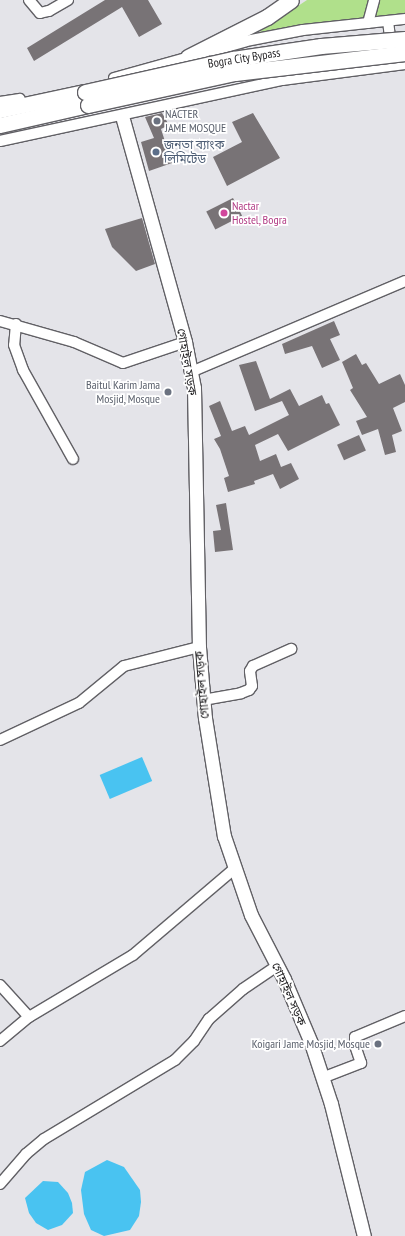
<!DOCTYPE html>
<html>
<head>
<meta charset="utf-8">
<style>
  body { margin:0 }
  #map { position:relative; width:405px; height:1236px; overflow:hidden; background:#e4e4e9; font-family:"PT Sans Narrow","Noto Sans Bengali",sans-serif }
  div>[style] { position:absolute }
  [style*='--x'] { left:calc(var(--x)*1px); top:calc(var(--y)*1px); width:calc(var(--w)*1px); rotate:calc(var(--a)*1deg) }
  .green>* { inset:0; background:#b0e08b }
  .water>* { inset:0; background:#49c3f1; transform-origin:0 0 }
  .building>* { inset:0; background:#787376; transform-origin:0 0 }
  .roads { filter:drop-shadow(1px 0 #616065) drop-shadow(-1px 0 #616065) drop-shadow(0 1px #616065) drop-shadow(0 -1px #616065) }
  .minor>* { height:10px; margin:-5px; padding:0 5px; transform-origin:5px; border-radius:5px; background:#fff }
  .major>* { height:13px; margin:-6.5px; padding:0 6.5px; transform-origin:6.5px; border-radius:6.5px; background:#fff }
  .highway>* { height:15px; margin:-7.5px; padding:0 7.5px; transform-origin:7.5px; border-radius:7.5px; background:#fff }
  .bridges { filter:drop-shadow(1px 0 #616065) drop-shadow(-1px 0 #616065) drop-shadow(0 1px #616065) drop-shadow(0 -1px #616065) }
  .highway-bridge>* { height:15px; margin:-7.5px; padding:0 7.5px; transform-origin:7.5px; border-radius:7.5px; background:#fff }
  .dots>* { width:11px; height:11px; translate:-50% -50%; box-sizing:border-box; border:2px solid #fff; border-radius:50% }
  span { translate:-50% -50%; white-space:nowrap; text-align:center; line-height:1.15; -webkit-text-stroke:3.5px #fff; paint-order:stroke }
  .street-label { font-size:12px; color:#201f21 }
  .worship-label { font-size:12px; color:#5b616d }
  .left { translate:0 -50%; text-align:left }
  .right { translate:-100% -50%; text-align:right }
  .service-label { font-size:12px; color:#4e5e75 }
  .hotel-label { font-size:12px; color:#b23c85 }
</style>
</head>
<body>
<div id="map">
  <div class="green">
    <i style="clip-path:polygon(307px 0,405px 0,405px 14px,259px 32px)"></i>
  </div>
  <div class="water">
    <i style="left:142px;top:757px;width:26px;height:46px;rotate:67deg"></i>
    <i style="clip-path:polygon(107px 1160px,124px 1167px,140px 1190px,141px 1202px,139px 1216px,130px 1230px,104px 1236px,91px 1230px,84px 1214px,81px 1190px,85px 1172px)"></i>
    <i style="clip-path:polygon(43px 1181px,58px 1182px,68px 1193px,72px 1203px,73px 1213px,62px 1225px,48px 1230px,36px 1223px,29px 1213px,25px 1198px)"></i>
  </div>
  <div class="building">
    <i style="clip-path:polygon(105px 0,148px 0,162px 24px,139px 37px,122px 7px,34px 61px,27px 48px)"></i>
    <i style="clip-path:polygon(162px 113px,169px 125px,161px 129px,172px 163px,149px 171px,141px 142px,154px 138px,145px 117px)"></i>
    <i style="clip-path:polygon(253px 113px,280px 158px,227px 186px,213px 157px,242px 142px,232px 122px)"></i>
    <i style="left:233px;top:198px;width:20px;height:30px;rotate:63deg"></i>
    <i style="clip-path:polygon(142px 218px,155px 264px,136px 271px,112px 247px,105px 229px)"></i>
    <i style="clip-path:polygon(334px 321px,340px 335px,330px 339px,340px 360px,322px 368px,312px 346px,285px 354px,282px 344px)"></i>
    <i style="clip-path:polygon(356px 354px,362px 365px,366px 363px,379px 384px,400px 374px,405px 385px,405px 402px,393px 408px,402px 431px,392px 435px,396px 452px,385px 455px,378px 429px,362px 435px,356px 421px,367px 417px,350px 390px,353px 388px,342px 362px)"></i>
    <i style="clip-path:polygon(256px 361px,270px 399px,290px 389px,299px 406px,322px 395px,326px 404px,329px 403px,340px 425px,288px 451px,278px 434px,255px 445px,260px 461px,276px 454px,281px 467px,291px 463px,299px 479px,280px 489px,273px 474px,254px 481px,255px 484px,228px 492px,224px 478px,229px 476px,220px 449px,214px 439px,221px 436px,209px 406px,220px 401px,232px 431px,245px 426px,249px 435px,289px 415px,282px 401px,255px 411px,239px 365px)"></i>
    <i style="left:359px;top:435px;width:17px;height:24px;rotate:66deg"></i>
    <i style="clip-path:polygon(226px 503px,233px 550px,215px 552px,213px 531px,221px 530px,216px 505px)"></i>
  </div>
  <div class="roads">
    <div class="minor">
      <i style="--x:29;--y:0;--w:17;--a:50"></i>
      <i style="--x:40;--y:13;--w:9;--a:-13"></i>
      <i style="--x:49;--y:11;--w:22;--a:-30"></i>
      <i style="--x:388;--y:21;--w:25;--a:83"></i>
      <i style="--x:368;--y:23;--w:24;--a:-75"></i>
      <i style="--x:212;--y:51;--w:35;--a:-16"></i>
      <i style="--x:246;--y:41;--w:58;--a:-10.9"></i>
      <i style="--x:303;--y:30;--w:103;--a:-6.2"></i>
      <i style="--x:114;--y:78;--w:82;--a:-15.6"></i>
      <i style="--x:0;--y:102;--w:20;--a:-9"></i>
      <i style="--x:0;--y:141;--w:289;--a:-12.2"></i>
      <i style="--x:282;--y:80;--w:124;--a:-7.4"></i>
      <i style="--x:0;--y:321;--w:77;--a:15.8"></i>
      <i style="--x:74;--y:342;--w:53;--a:23.2"></i>
      <i style="--x:123;--y:363;--w:65;--a:-18.7"></i>
      <i style="--x:16;--y:324;--w:21;--a:95"></i>
      <i style="--x:14;--y:345;--w:27;--a:70"></i>
      <i style="--x:23;--y:370;--w:102;--a:60.7"></i>
      <i style="--x:191;--y:372;--w:233;--a:-23"></i>
      <i style="--x:203;--y:700;--w:39;--a:-10"></i>
      <i style="--x:241;--y:693;--w:9;--a:-21"></i>
      <i style="--x:249;--y:690;--w:5;--a:-53"></i>
      <i style="--x:252;--y:686;--w:15;--a:-98"></i>
      <i style="--x:250;--y:671;--w:6;--a:-59"></i>
      <i style="--x:253;--y:666;--w:42;--a:-24.1"></i>
      <i style="--x:0;--y:740;--w:87;--a:-25.1"></i>
      <i style="--x:79;--y:703;--w:58;--a:-39.4"></i>
      <i style="--x:124;--y:666;--w:77;--a:-14.2"></i>
      <i style="--x:0;--y:985;--w:43;--a:47.8"></i>
      <i style="--x:0;--y:1041;--w:38;--a:-40"></i>
      <i style="--x:29;--y:1017;--w:121;--a:-30.8"></i>
      <i style="--x:133;--y:955;--w:131;--a:-40.4"></i>
      <i style="--x:322;--y:1078;--w:42;--a:-21"></i>
      <i style="--x:361;--y:1063;--w:18;--a:-109"></i>
      <i style="--x:355;--y:1046;--w:9;--a:-90"></i>
      <i style="--x:355;--y:1037;--w:54;--a:-22.8"></i>
      <i style="--x:0;--y:1184;--w:40;--a:-49"></i>
      <i style="--x:26;--y:1154;--w:23;--a:-40"></i>
      <i style="--x:44;--y:1139;--w:153;--a:-31.1"></i>
      <i style="--x:175;--y:1060;--w:27;--a:-45"></i>
      <i style="--x:194;--y:1041;--w:27;--a:-56"></i>
      <i style="--x:209;--y:1019;--w:45;--a:-41.4"></i>
      <i style="--x:243;--y:989;--w:41;--a:-34.1"></i>
    </div>
    <div class="major">
      <i style="--x:122;--y:116;--w:235;--a:74.4"></i>
      <i style="--x:185;--y:342;--w:47;--a:78.9"></i>
      <i style="--x:194;--y:388;--w:259;--a:88.9"></i>
      <i style="--x:199;--y:647;--w:71;--a:85.2"></i>
      <i style="--x:205;--y:718;--w:120;--a:80.9"></i>
      <i style="--x:224;--y:836;--w:83;--a:71.1"></i>
      <i style="--x:251;--y:915;--w:72;--a:62.7"></i>
      <i style="--x:284;--y:979;--w:69;--a:67.1"></i>
      <i style="--x:311;--y:1043;--w:64;--a:71.8"></i>
      <i style="--x:331;--y:1104;--w:136;--a:76"></i>
    </div>
    <div class="highway">
      <i style="--x:188;--y:57;--w:89;--a:-26.9"></i>
      <i style="--x:267;--y:17;--w:29;--a:-35"></i>
      <i style="--x:0;--y:110;--w:87;--a:-12"></i>
      <i style="--x:0;--y:125;--w:90;--a:-12.8"></i>
    </div>
  </div>
  <div class="bridges">
    <div class="highway-bridge">
      <i style="--x:85;--y:92;--w:152;--a:-12.6"></i>
      <i style="--x:233;--y:59;--w:89;--a:-8.4"></i>
      <i style="--x:321;--y:46;--w:84;--a:-4.8"></i>
      <i style="--x:88;--y:105;--w:150;--a:-12.3"></i>
      <i style="--x:235;--y:73;--w:171;--a:-6.7"></i>
    </div>
  </div>
  <div class="dots">
    <i style="left:157px;top:121px;background:#6b7280"></i>
    <i style="left:156px;top:152px;background:#5c6f8a"></i>
    <i style="left:224px;top:213px;background:#d1479c"></i>
    <i style="left:168px;top:392px;background:#6b7280"></i>
    <i style="left:378px;top:1044px;background:#6b7280"></i>
  </div>
  <div class="street-label">
    <span style="left:244px;top:58px;rotate:-9deg">Bogra City Bypass</span>
    <span style="left:187px;top:362px;rotate:80deg">গোহাইল সড়ক</span>
    <span style="left:202px;top:685px;rotate:-95deg">গোহাইল সড়ক</span>
    <span style="left:289px;top:994px;rotate:66deg">গোহাইল সড়ক</span>
  </div>
  <div class="worship-label">
    <span class="left" style="left:165px;top:121px">NACTER<br>JAME MOSQUE</span>
    <span class="right" style="left:160px;top:392px">Baitul Karim Jama<br>Mosjid, Mosque</span>
    <span class="right" style="left:370px;top:1044px">Koigari Jame Mosjid, Mosque</span>
  </div>
  <div class="service-label">
    <span class="left" style="left:164px;top:152px">জনতা ব্যাংক<br>লিমিটেড</span>
  </div>
  <div class="hotel-label">
    <span class="left" style="left:232px;top:213px">Nactar<br>Hostel, Bogra</span>
  </div>
</div>
</body>
</html>
